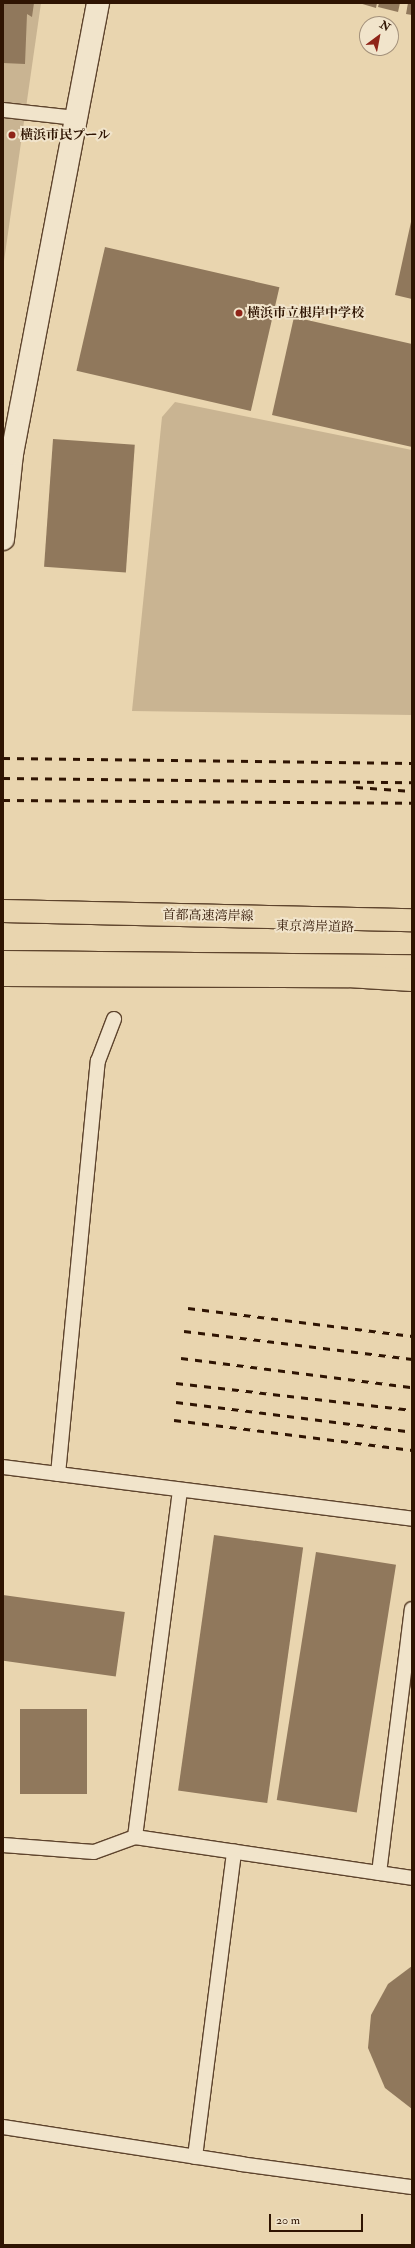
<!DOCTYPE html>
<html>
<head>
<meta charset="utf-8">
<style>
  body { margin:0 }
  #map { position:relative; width:415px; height:2248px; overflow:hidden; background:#e9d5af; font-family:"IM FELL Double Pica","Noto Serif JP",serif }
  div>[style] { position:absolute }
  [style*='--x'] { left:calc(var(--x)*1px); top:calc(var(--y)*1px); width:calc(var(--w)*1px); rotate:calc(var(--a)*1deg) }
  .green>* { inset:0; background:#c9b492 }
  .building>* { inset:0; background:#90785c; transform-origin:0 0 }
  .roads { filter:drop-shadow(1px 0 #5e442d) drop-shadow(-1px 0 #5e442d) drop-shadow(0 1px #5e442d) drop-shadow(0 -1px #5e442d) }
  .service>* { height:14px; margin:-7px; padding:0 7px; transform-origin:7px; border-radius:7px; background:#f1e4cb }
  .tertiary>* { height:22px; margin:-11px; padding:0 11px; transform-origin:11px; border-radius:11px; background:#f1e4cb }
  .trunk>* { height:22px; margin:-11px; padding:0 11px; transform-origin:11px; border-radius:11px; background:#e9d5af }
  .motorway>* { height:22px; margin:-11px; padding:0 11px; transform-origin:11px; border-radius:11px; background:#e9d5af }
  .rail>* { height:3px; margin-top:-1.5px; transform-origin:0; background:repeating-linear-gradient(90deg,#2f1402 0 7px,transparent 0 14px) }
  .dots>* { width:11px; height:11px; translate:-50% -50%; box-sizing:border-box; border:2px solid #f1e4cb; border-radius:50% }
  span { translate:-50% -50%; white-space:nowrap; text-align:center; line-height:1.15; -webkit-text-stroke:4px #f1e4cb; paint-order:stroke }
  .poi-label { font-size:13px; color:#2f1402; font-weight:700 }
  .left { translate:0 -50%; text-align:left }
  .street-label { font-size:13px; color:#2f1402 }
  .frame { position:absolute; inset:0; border:4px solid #2f1402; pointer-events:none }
  .north { position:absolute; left:359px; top:16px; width:40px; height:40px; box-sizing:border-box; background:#f1e4cb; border:1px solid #a3917b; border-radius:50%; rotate:32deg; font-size:11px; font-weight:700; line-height:16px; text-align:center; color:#2f1402 }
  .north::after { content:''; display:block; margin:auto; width:14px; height:18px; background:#8f2418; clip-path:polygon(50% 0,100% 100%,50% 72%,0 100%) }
  .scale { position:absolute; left:269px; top:2214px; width:94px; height:18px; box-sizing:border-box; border:2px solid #2f1402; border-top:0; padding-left:5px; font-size:12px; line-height:14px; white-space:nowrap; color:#2f1402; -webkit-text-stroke:3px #f1e4cb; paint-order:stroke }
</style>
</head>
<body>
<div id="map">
  <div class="green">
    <i style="clip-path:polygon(3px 3px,41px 3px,3px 268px)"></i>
    <i style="clip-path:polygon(175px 402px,412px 450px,412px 715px,132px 711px,162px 417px)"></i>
  </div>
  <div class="building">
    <i style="clip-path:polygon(3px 3px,34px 3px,32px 17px,27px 14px,25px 64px,3px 63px)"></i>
    <i style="clip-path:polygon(359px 3px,377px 3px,376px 8px)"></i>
    <i style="clip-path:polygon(379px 3px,400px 3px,398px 12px,378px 7px)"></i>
    <i style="clip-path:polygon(408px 3px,412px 3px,412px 15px,406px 14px)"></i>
    <i style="clip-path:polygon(411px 222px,412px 223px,412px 299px,395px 295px)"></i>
    <i style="left:105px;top:247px;width:179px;height:127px;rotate:13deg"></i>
    <i style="clip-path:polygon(294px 317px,412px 344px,412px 447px,272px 415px)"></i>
    <i style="left:53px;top:439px;width:82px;height:128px;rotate:4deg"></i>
    <i style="left:214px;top:1535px;width:90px;height:258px;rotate:8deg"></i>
    <i style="left:316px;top:1552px;width:81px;height:251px;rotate:9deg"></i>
    <i style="left:3px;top:1595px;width:123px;height:65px;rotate:8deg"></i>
    <i style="left:20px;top:1709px;width:67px;height:85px"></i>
    <i style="clip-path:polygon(412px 1966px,412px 2109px,385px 2088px,368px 2048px,371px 2015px,388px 1984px)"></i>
  </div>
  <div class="roads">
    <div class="service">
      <i style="--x:3;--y:110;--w:73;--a:6.3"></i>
      <i style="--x:3;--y:1467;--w:412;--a:7.2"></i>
      <i style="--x:58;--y:1474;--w:415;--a:-84.5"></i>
      <i style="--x:98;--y:1061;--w:45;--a:-69.1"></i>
      <i style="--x:135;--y:1837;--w:350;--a:-82.6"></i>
      <i style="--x:3;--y:1845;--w:91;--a:4.4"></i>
      <i style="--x:94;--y:1852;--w:44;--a:-20.1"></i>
      <i style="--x:135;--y:1837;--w:280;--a:8.4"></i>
      <i style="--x:379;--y:1873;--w:266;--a:-82.9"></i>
      <i style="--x:3;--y:2127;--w:241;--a:8.8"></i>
      <i style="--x:241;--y:2164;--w:173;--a:7.7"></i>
      <i style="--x:195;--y:2157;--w:308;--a:-82.7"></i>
    </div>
    <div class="tertiary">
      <i style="--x:3;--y:539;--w:85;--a:-84"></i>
      <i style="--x:12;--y:454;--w:459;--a:-79.2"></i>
    </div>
    <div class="trunk">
      <i style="--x:3;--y:962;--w:409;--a:0.6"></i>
    </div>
    <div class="motorway">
      <i style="--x:3;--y:911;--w:409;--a:1.3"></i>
      <i style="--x:3;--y:975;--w:345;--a:0.2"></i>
      <i style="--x:348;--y:976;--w:64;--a:3.6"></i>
    </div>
  </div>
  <div class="rail">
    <i style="--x:3;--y:758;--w:409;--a:0.7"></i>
    <i style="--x:3;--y:778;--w:409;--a:0.6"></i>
    <i style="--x:356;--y:787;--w:56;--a:4.1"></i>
    <i style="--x:3;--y:800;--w:409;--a:0.4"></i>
    <i style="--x:188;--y:1308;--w:226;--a:7.1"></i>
    <i style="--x:184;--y:1331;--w:230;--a:7"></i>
    <i style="--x:181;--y:1358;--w:233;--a:7.2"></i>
    <i style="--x:176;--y:1383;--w:238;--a:6.5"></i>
    <i style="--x:176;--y:1402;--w:238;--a:7.2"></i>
    <i style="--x:174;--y:1420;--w:240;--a:7.2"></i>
  </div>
  <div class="dots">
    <i style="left:12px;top:135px;background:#8f2418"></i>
    <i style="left:239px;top:313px;background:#8f2418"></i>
  </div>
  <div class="poi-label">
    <span class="left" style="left:20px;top:135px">横浜市民プール</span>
    <span class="left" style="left:247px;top:313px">横浜市立根岸中学校</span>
  </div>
  <div class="street-label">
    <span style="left:208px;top:916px;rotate:1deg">首都高速湾岸線</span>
    <span style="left:315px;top:927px;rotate:1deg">東京湾岸道路</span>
  </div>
  <div class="frame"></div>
  <div class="north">N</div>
  <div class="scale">20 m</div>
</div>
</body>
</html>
